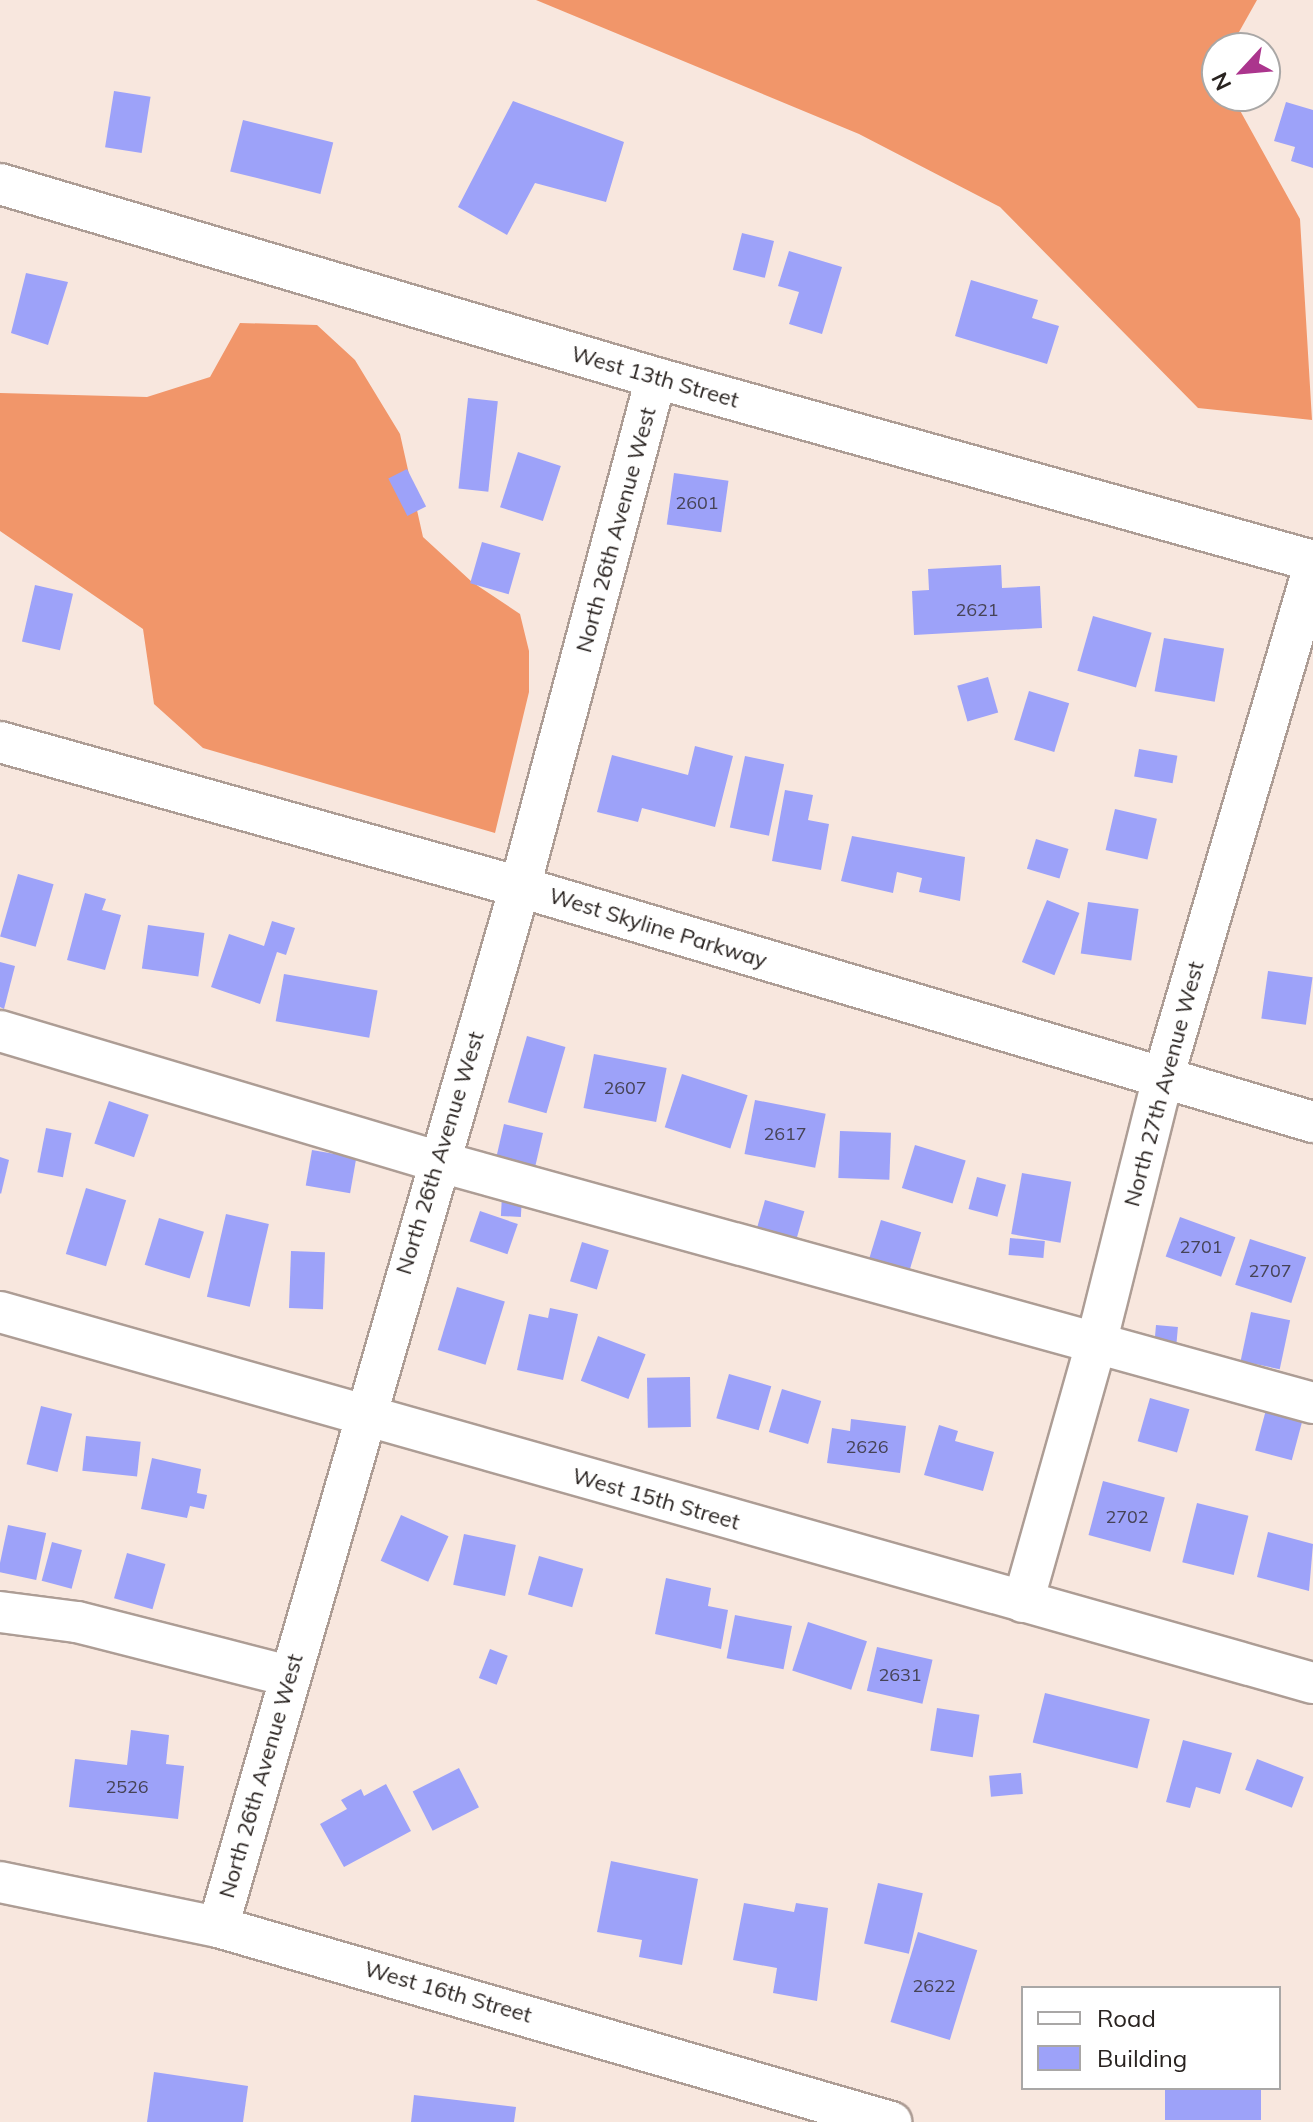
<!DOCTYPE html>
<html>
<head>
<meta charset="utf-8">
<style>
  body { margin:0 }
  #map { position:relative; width:1313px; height:2122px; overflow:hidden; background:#f8e7de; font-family:Mulish,sans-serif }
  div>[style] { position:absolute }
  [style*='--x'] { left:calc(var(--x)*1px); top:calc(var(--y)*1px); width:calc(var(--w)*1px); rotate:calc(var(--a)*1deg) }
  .forest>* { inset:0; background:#f1966a }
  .building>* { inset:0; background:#9da2f9; transform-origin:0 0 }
  .roads { filter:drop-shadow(2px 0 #ad9d95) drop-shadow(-2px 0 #ad9d95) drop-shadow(0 2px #ad9d95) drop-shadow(0 -2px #ad9d95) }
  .minor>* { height:40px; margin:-20px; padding:0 20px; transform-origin:20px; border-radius:20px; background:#fff }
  span { translate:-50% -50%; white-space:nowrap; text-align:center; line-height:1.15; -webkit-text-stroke:7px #fff; paint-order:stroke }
  .number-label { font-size:18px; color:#464356 }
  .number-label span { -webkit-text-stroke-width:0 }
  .street-label { font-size:22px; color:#292320 }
  .legend { position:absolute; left:1021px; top:1986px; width:260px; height:104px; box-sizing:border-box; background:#fff; border:2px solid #a9a7a6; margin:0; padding:10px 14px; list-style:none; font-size:24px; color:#292320 }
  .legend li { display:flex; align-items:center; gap:16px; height:40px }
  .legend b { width:40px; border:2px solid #a9a7a6 }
  .north { position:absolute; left:1201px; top:32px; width:80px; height:80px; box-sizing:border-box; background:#fff; border:2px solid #a9a7a6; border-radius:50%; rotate:244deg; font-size:22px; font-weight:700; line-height:32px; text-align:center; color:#292320 }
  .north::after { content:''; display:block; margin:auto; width:28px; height:36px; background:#ab358d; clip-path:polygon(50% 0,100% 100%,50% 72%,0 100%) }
</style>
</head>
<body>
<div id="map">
  <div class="forest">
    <i style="clip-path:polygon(536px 0,1257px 0,1230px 48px,1217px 48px,1217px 96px,1232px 96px,1300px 219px,1312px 420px,1198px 408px,1000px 207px,859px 134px)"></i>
    <i style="clip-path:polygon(240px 323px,317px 325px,355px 360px,400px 434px,423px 537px,472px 582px,520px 614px,529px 651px,529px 692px,495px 833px,203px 748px,154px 704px,143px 629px,0 531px,0 393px,147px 397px,210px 377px)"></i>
  </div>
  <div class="building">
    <i style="left:114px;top:91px;width:37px;height:57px;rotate:9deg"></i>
    <i style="clip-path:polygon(513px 101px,624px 142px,606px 202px,535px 183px,507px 235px,458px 207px)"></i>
    <i style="clip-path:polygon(1286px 102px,1313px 110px,1313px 168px,1291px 161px,1295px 147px,1274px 141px)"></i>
    <i style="left:243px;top:120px;width:93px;height:53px;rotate:14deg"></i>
    <i style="left:742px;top:233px;width:33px;height:38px;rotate:14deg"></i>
    <i style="clip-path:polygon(789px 251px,842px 267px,822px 334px,789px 324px,799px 292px,778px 286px)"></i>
    <i style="clip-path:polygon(26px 273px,68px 282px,48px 345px,11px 333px)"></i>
    <i style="clip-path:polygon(971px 280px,1038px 300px,1032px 318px,1059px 326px,1047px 364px,955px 336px)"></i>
    <i style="left:468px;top:398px;width:30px;height:91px;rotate:6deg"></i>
    <i style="left:518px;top:452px;width:45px;height:58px;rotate:18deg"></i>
    <i style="left:407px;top:469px;width:42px;height:21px;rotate:63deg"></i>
    <i style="left:674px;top:473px;width:55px;height:52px;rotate:8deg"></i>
    <i style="left:482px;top:542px;width:40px;height:43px;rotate:16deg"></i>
    <i style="clip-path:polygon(1001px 565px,1002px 588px,1040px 586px,1042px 628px,914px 635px,912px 591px,929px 590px,928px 569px)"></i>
    <i style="left:35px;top:585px;width:39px;height:58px;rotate:13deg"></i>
    <i style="left:1093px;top:616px;width:61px;height:57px;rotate:16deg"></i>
    <i style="left:1164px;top:638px;width:61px;height:54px;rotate:10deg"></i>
    <i style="left:988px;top:677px;width:37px;height:32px;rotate:74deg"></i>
    <i style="left:1029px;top:691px;width:42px;height:51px;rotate:17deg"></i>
    <i style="clip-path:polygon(695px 746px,733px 756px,715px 827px,642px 808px,638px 822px,597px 812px,612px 755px,688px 775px)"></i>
    <i style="left:1139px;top:749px;width:39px;height:28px;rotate:10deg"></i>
    <i style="left:745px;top:756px;width:40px;height:73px;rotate:12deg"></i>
    <i style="clip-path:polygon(785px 790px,813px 795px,808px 820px,829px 824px,821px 870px,772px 861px)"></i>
    <i style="left:1115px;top:809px;width:43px;height:42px;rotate:13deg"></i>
    <i style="clip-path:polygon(852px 836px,965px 857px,960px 901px,919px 892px,922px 878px,897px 872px,893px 893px,841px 881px)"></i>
    <i style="left:1036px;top:839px;width:34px;height:31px;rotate:17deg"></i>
    <i style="left:18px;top:874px;width:37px;height:65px;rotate:16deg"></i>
    <i style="clip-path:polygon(85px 893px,106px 899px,102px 910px,121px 915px,105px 970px,67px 960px)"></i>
    <i style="left:1047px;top:900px;width:35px;height:67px;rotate:22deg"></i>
    <i style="left:1088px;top:902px;width:51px;height:52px;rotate:8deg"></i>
    <i style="clip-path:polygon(272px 921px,295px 928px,286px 955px,277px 952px,260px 1004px,211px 987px,229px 934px,264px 946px)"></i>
    <i style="left:148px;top:925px;width:57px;height:44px;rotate:8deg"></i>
    <i style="clip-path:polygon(0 962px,15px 966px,4px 1009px,0 1007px)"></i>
    <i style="left:1268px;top:971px;width:45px;height:48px;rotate:8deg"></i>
    <i style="left:284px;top:974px;width:95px;height:48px;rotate:10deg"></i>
    <i style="left:527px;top:1036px;width:40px;height:69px;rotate:16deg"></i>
    <i style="left:594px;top:1054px;width:74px;height:55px;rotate:11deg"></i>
    <i style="left:682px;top:1074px;width:69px;height:56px;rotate:18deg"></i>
    <i style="left:755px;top:1100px;width:72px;height:55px;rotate:11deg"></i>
    <i style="left:109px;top:1101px;width:42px;height:45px;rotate:19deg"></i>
    <i style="left:504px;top:1124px;width:40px;height:35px;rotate:13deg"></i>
    <i style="left:46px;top:1128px;width:26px;height:45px;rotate:11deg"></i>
    <i style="left:840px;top:1131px;width:51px;height:47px;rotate:2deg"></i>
    <i style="left:915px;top:1145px;width:53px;height:45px;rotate:17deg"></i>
    <i style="left:312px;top:1150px;width:45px;height:36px;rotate:10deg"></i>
    <i style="clip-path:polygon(0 1157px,9px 1160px,1px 1194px,0 1193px)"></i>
    <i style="left:1022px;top:1173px;width:50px;height:62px;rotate:10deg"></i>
    <i style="left:977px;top:1177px;width:30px;height:33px;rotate:15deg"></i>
    <i style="left:86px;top:1188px;width:42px;height:69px;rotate:17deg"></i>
    <i style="left:502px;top:1195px;width:20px;height:21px;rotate:3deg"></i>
    <i style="left:765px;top:1200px;width:41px;height:35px;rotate:16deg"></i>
    <i style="left:480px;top:1211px;width:40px;height:32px;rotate:19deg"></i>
    <i style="left:226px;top:1214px;width:44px;height:85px;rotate:13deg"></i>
    <i style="left:1180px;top:1217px;width:59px;height:42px;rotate:20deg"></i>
    <i style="left:159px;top:1218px;width:47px;height:49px;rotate:17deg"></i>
    <i style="left:881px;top:1220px;width:42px;height:41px;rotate:17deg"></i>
    <i style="left:1010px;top:1238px;width:35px;height:17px;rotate:5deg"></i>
    <i style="left:1250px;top:1239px;width:59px;height:48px;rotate:18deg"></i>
    <i style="left:582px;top:1242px;width:28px;height:41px;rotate:17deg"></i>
    <i style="left:291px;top:1251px;width:34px;height:57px;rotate:2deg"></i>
    <i style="left:457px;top:1287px;width:50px;height:66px;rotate:17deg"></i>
    <i style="clip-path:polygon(550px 1308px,578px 1314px,563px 1380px,517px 1370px,529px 1314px,548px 1318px)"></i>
    <i style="left:1251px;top:1312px;width:40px;height:50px;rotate:12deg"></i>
    <i style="left:1156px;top:1325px;width:22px;height:19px;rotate:5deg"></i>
    <i style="left:598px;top:1336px;width:51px;height:48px;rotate:21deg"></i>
    <i style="left:729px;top:1374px;width:44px;height:46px;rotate:16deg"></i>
    <i style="left:690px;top:1377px;width:50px;height:43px;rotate:89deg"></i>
    <i style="left:782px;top:1389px;width:41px;height:45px;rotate:17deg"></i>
    <i style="left:1150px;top:1398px;width:41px;height:45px;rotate:16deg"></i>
    <i style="left:41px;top:1406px;width:32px;height:60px;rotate:14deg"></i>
    <i style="left:1267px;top:1406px;width:38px;height:46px;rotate:15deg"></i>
    <i style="clip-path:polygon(851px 1419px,906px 1426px,900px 1473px,827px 1463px,832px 1428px,850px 1431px)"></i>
    <i style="clip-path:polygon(939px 1425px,958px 1431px,955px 1441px,994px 1452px,983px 1491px,924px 1475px)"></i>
    <i style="left:86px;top:1436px;width:55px;height:35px;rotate:6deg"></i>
    <i style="clip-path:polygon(152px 1458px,201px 1469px,197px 1493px,207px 1495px,204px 1509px,190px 1506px,187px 1518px,141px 1509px)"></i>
    <i style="left:1103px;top:1481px;width:64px;height:56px;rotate:15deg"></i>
    <i style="left:1197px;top:1503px;width:53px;height:61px;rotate:14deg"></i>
    <i style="left:401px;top:1515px;width:52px;height:50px;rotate:24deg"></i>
    <i style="left:8px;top:1525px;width:39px;height:48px;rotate:12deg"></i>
    <i style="clip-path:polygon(1268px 1532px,1313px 1544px,1309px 1591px,1257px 1577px)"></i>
    <i style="left:464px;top:1534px;width:53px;height:52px;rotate:12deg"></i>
    <i style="left:52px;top:1542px;width:31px;height:40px;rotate:15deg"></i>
    <i style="left:127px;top:1553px;width:40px;height:47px;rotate:16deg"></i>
    <i style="left:539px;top:1556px;width:46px;height:40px;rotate:16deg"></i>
    <i style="clip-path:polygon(666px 1578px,711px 1588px,708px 1606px,728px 1610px,721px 1649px,655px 1634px)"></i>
    <i style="left:735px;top:1615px;width:58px;height:44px;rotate:11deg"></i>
    <i style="left:808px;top:1622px;width:62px;height:51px;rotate:18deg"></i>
    <i style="left:877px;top:1647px;width:57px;height:45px;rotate:13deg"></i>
    <i style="left:490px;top:1649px;width:19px;height:31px;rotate:21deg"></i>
    <i style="left:1045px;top:1693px;width:108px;height:51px;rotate:14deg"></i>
    <i style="left:937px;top:1708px;width:43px;height:43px;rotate:9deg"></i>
    <i style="clip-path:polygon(131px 1730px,169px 1735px,166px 1764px,184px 1766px,178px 1819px,69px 1807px,75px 1759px,127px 1765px)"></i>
    <i style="clip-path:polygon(1183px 1740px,1232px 1753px,1220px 1794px,1196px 1787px,1190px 1808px,1166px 1802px)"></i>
    <i style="left:1257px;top:1759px;width:50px;height:33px;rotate:21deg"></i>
    <i style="left:459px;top:1768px;width:44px;height:52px;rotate:63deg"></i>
    <i style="left:1021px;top:1773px;width:21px;height:32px;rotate:85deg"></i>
    <i style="clip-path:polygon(386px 1784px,411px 1831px,344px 1867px,320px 1824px,347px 1809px,341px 1800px,361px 1789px,364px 1796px)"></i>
    <i style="clip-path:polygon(611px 1861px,698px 1879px,682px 1965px,639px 1957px,642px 1940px,597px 1932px)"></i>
    <i style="left:878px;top:1883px;width:46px;height:62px;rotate:13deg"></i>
    <i style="clip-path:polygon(744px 1903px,794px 1912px,796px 1903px,828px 1908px,817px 2001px,773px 1993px,777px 1968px,733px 1960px)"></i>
    <i style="left:918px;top:1932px;width:62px;height:94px;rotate:17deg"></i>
    <i style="clip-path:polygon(154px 2072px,248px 2086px,243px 2122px,147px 2122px)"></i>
    <i style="left:1165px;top:2088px;width:96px;height:32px"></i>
    <i style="clip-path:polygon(414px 2095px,516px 2107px,514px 2122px,411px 2122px)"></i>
  </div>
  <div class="roads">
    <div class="minor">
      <i style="--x:0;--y:184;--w:684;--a:16.47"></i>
      <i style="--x:656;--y:378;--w:682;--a:15.56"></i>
      <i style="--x:0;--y:742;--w:540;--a:15.58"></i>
      <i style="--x:520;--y:887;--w:827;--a:16.51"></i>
      <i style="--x:0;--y:1031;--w:456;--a:16.6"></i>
      <i style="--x:437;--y:1161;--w:909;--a:15.44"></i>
      <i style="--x:0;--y:1312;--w:1364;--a:15.78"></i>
      <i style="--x:1023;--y:1602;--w:268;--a:-74.2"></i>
      <i style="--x:1096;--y:1344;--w:274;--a:-75.9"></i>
      <i style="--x:1163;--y:1078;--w:531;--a:-73.58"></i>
      <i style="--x:0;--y:1612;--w:78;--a:7.4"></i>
      <i style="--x:77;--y:1622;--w:219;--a:14.3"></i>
      <i style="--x:0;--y:1882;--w:223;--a:11.7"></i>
      <i style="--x:218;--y:1927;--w:701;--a:16.16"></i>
      <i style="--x:218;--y:1927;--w:1083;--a:-73.81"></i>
      <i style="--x:520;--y:887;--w:527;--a:-75.04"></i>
    </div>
  </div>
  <div class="number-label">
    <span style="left:697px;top:503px">2601</span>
    <span style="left:977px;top:610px">2621</span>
    <span style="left:625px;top:1088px">2607</span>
    <span style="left:785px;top:1134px">2617</span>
    <span style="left:1201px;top:1247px">2701</span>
    <span style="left:1270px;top:1271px">2707</span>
    <span style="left:867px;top:1447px">2626</span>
    <span style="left:1127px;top:1517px">2702</span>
    <span style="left:900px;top:1675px">2631</span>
    <span style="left:127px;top:1787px">2526</span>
    <span style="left:934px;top:1986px">2622</span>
  </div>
  <div class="street-label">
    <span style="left:655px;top:377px;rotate:16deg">West 13th Street</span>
    <span style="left:616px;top:530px;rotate:-75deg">North 26th Avenue West</span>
    <span style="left:658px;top:928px;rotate:17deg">West Skyline Parkway</span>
    <span style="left:1164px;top:1084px;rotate:-75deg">North 27th Avenue West</span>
    <span style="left:440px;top:1153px;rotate:-73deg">North 26th Avenue West</span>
    <span style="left:656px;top:1499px;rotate:16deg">West 15th Street</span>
    <span style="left:261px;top:1776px;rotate:-74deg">North 26th Avenue West</span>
    <span style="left:448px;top:1992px;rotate:16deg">West 16th Street</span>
  </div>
  <ul class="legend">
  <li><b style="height:10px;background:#fff"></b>Road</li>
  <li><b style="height:22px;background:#9da2f9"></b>Building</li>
  </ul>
  <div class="north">N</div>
</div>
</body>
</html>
